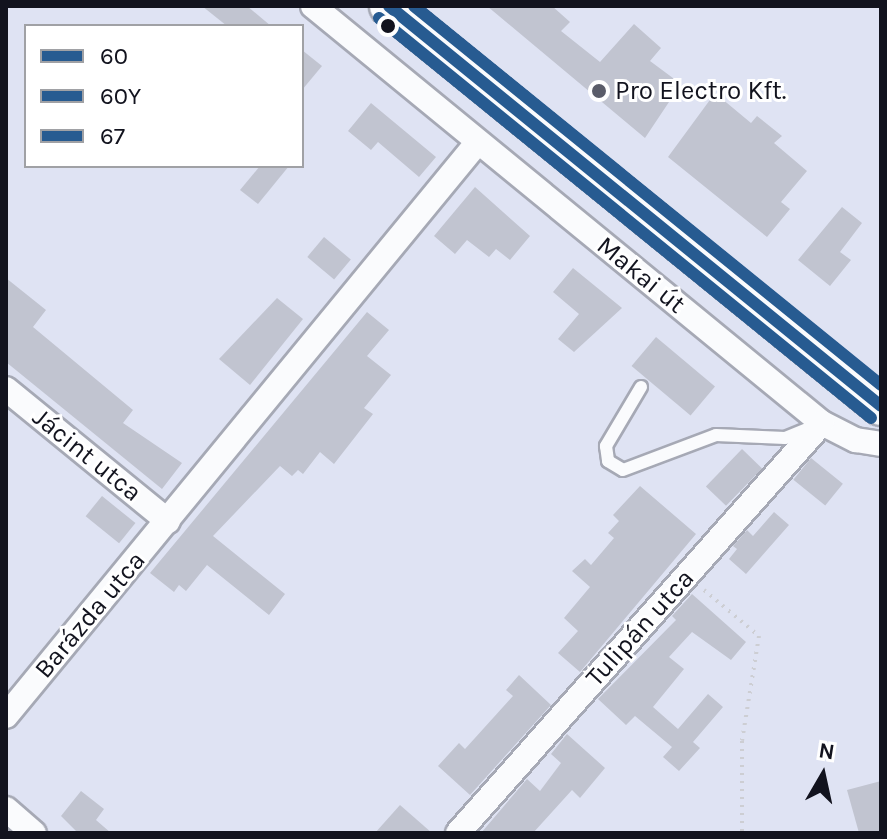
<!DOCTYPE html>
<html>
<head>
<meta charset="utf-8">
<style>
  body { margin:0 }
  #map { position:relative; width:887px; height:839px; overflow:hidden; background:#dfe3f3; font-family:Karla,sans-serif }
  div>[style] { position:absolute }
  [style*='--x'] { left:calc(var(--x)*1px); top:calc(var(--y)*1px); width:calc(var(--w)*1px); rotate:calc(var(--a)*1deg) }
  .building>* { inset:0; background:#c1c4d0; transform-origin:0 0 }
  .path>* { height:4px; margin-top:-2px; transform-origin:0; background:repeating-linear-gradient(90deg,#cdced3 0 2px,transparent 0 8px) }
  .roads { filter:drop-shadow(2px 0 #a6a9b5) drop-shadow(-2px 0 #a6a9b5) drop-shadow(0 2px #a6a9b5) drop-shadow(0 -2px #a6a9b5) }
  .service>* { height:12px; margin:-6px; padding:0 6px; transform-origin:6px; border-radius:6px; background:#fafbfd }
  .minor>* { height:24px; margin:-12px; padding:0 12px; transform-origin:12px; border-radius:12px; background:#fafbfd }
  .primary>* { height:38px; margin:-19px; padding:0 19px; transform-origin:19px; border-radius:19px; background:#fafbfd }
  .bus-1>* { height:12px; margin:-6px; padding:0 6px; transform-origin:6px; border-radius:6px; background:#275b91 }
  .bus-2>* { height:12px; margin:-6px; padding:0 6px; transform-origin:6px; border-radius:6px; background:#275b91 }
  .bus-3>* { height:12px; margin:-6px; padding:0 6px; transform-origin:6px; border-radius:6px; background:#275b91 }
  .dots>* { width:22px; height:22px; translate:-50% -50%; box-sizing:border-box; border:4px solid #fff; border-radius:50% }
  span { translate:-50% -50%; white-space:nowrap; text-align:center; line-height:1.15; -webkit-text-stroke:6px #fff; paint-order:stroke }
  .poi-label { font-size:26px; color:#12131e }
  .left { translate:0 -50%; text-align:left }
  .street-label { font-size:26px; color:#12131e }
  .frame { position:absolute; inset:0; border:8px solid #12131e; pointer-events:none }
  .legend { position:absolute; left:24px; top:24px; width:280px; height:144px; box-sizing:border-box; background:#fff; border:2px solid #a0a1a5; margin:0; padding:10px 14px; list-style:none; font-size:24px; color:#12131e }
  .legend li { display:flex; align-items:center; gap:16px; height:40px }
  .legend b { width:40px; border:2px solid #a0a1a5 }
  .north { position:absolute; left:783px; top:735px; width:80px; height:80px; -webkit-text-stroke:6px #fff; paint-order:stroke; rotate:9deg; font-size:22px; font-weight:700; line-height:32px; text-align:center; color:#12131e }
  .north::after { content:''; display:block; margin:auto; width:28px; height:36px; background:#12131e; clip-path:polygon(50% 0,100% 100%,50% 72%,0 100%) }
</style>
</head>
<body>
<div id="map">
  <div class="building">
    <i style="clip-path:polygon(202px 6px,247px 6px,271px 26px,227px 26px)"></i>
    <i style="clip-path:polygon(487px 6px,552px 6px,570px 22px,561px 31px,600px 62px,634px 24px,661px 48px,650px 61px,681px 84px,645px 138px)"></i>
    <i style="clip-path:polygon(302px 50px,322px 66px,302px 90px)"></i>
    <i style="clip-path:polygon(715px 93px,751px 123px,757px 116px,782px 136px,774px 143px,807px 171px,781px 202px,790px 209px,767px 237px,668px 157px)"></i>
    <i style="clip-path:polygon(371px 103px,436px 157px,419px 177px,378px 142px,371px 150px,348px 131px)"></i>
    <i style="clip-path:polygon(260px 166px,289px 166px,258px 204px,240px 190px)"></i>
    <i style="clip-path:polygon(475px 187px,530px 236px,510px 260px,496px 249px,489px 257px,467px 240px,455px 254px,434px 236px)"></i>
    <i style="clip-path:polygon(842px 207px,862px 223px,840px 252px,851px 260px,830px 286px,798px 260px)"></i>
    <i style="left:324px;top:237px;width:35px;height:26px;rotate:40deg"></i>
    <i style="clip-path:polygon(573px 268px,622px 308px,574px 352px,558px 339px,579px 314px,553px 292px)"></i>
    <i style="clip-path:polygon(6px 278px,46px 310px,33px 327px,133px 410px,123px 423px,182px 463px,162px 489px,6px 362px)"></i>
    <i style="clip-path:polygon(277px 298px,303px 319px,250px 385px,219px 359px)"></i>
    <i style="clip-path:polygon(367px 312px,389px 330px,367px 356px,391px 375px,364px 408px,373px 414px,334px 464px,320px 452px,303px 474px,298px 470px,292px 476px,280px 466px,213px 536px,285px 594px,269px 615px,207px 565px,186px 591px,179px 585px,174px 592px,150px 573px)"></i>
    <i style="left:656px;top:337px;width:77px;height:38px;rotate:40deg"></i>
    <i style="left:742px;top:449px;width:28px;height:52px;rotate:44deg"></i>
    <i style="left:811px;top:458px;width:41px;height:28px;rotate:39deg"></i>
    <i style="clip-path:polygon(640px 486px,696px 534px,580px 672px,558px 653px,578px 631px,564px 618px,590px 587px,572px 571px,585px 559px,591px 565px,614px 538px,608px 533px,619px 521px,613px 515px)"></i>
    <i style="left:102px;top:496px;width:43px;height:26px;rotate:39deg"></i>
    <i style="clip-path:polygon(774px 512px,789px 525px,746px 574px,729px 559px,737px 549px,733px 546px,747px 530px,753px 536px)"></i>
    <i style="clip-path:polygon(692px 594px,746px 642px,731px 660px,692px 632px,669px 657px,684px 669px,653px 707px,678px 729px,708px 694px,723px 707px,693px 742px,700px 748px,679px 771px,663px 757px,672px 747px,635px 716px,626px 725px,598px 699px,676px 620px,672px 616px)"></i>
    <i style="clip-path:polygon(519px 675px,551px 705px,470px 795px,438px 766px,459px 743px,465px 749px,513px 696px,506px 690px)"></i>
    <i style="clip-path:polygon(567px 734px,605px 768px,580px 798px,572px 790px,533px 833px,481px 833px,527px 779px,540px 791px,561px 763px,551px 754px)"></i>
    <i style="clip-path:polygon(881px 781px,881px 833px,859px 833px,847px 790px)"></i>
    <i style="clip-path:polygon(81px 791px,104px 809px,96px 820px,111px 833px,78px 833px,61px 816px)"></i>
    <i style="clip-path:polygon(400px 805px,432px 833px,375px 833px)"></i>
  </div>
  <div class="path">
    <i style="--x:704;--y:590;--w:72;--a:39.9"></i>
    <i style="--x:759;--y:636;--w:106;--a:99.2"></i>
    <i style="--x:742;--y:741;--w:92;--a:90"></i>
  </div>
  <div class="roads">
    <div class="service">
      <i style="--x:641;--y:387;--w:69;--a:120.7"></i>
      <i style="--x:606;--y:446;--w:15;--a:82"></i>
      <i style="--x:608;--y:461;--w:17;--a:31"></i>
      <i style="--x:623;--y:470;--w:99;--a:-20.6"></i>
      <i style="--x:716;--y:435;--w:69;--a:2.5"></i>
      <i style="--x:785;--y:438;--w:29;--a:-22"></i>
    </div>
    <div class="minor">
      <i style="--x:313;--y:6;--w:658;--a:39.33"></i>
      <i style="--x:822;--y:423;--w:38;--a:27"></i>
      <i style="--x:856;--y:440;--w:25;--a:9"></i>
      <i style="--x:6;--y:389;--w:209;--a:39.2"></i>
      <i style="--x:6;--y:716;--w:742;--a:-50.58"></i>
      <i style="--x:6;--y:809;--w:37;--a:41"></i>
      <i style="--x:458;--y:833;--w:548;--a:-48.4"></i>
    </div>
    <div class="primary">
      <i style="--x:389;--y:6;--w:634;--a:39.11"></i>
    </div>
  </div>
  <div class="bus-1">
    <i style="--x:389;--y:6;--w:634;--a:39.11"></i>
  </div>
  <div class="bus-2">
    <i style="--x:379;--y:18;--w:634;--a:39.11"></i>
  </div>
  <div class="bus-3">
    <i style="--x:414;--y:6;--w:601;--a:39.06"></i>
  </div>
  <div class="dots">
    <i style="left:388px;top:26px;background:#12131e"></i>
    <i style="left:599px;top:91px;background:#5a5c69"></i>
  </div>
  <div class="poi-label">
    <span class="left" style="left:615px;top:91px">Pro Electro Kft.</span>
  </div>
  <div class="street-label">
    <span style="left:641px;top:275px;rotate:39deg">Makai út</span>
    <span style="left:87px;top:455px;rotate:39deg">Jácint utca</span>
    <span style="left:90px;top:615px;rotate:-50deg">Barázda utca</span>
    <span style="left:640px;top:628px;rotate:-48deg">Tulipán utca</span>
  </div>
  <div class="frame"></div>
  <ul class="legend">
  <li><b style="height:10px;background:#275b91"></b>60</li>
  <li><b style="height:10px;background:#275b91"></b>60Y</li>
  <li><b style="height:10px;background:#275b91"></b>67</li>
  </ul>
  <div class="north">N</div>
</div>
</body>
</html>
